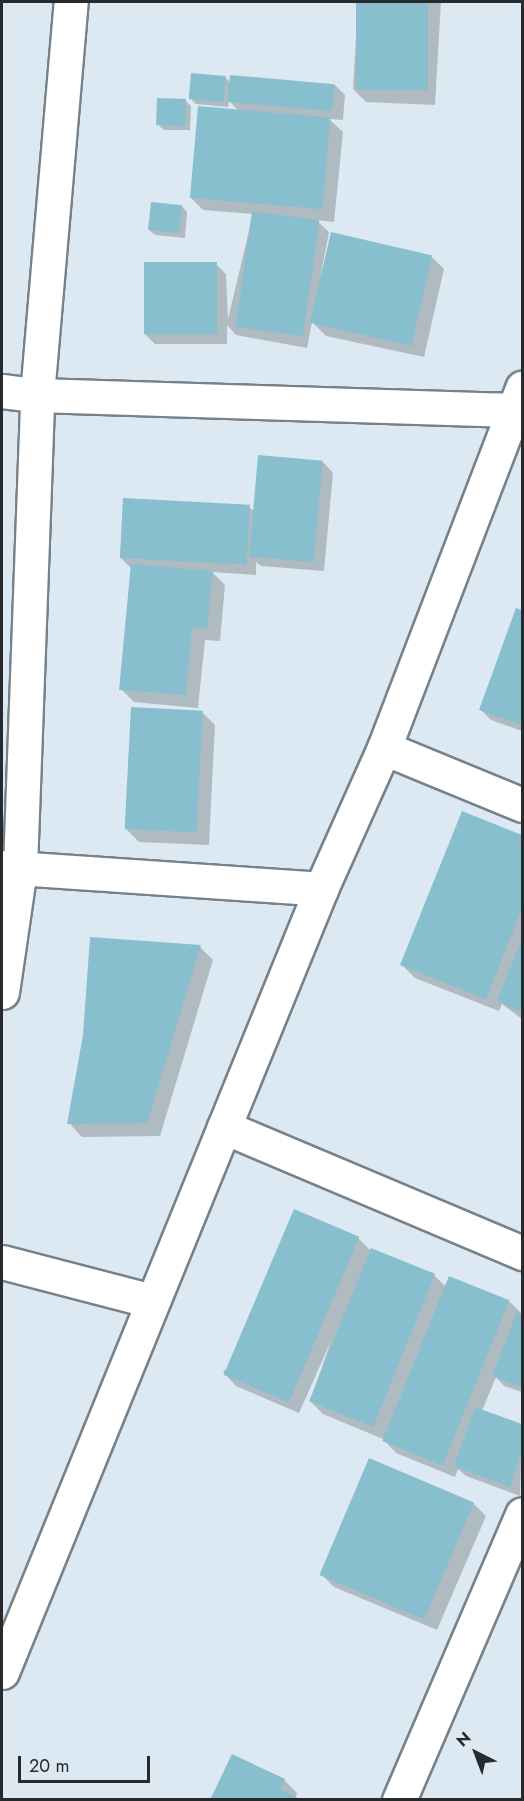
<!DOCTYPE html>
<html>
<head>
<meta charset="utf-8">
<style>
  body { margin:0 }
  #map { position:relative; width:524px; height:1801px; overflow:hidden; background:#dde9f2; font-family:Jost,sans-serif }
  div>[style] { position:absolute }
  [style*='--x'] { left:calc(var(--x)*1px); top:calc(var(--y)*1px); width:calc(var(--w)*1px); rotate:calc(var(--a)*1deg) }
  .shadow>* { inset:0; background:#0003 }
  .building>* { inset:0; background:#88bfce; transform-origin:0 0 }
  .roads { filter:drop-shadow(2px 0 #768189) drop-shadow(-2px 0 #768189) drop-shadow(0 2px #768189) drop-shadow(0 -2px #768189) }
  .street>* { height:33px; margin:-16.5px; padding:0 16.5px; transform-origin:16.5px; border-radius:16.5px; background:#fff }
  .secondary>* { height:33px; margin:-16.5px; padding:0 16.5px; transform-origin:16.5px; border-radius:16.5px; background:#fff }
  span { translate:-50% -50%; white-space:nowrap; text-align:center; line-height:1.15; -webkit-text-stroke:4.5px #dde9f2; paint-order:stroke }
  .frame { position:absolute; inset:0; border:3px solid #262a2d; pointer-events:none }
  .north { position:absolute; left:446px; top:1723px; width:60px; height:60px; -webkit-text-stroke:4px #dde9f2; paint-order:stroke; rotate:318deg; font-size:16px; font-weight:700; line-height:24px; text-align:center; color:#262a2d }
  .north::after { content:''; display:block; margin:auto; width:21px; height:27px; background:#262a2d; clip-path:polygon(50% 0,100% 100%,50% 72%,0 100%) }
  .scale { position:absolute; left:18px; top:1756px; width:132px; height:27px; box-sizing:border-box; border:3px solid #262a2d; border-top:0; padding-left:8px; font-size:18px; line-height:21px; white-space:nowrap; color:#262a2d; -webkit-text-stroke:4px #dde9f2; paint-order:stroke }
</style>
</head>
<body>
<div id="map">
  <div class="shadow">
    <i style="clip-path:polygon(358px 2px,441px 2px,435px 105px,366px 102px,353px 89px)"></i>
    <i style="clip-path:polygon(225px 77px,231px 83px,335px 85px,345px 95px,343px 120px,329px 119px,343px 132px,334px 222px,316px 220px,329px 232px,321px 274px,431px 256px,444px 269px,424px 357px,326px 336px,312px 322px,307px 348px,236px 335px,227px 325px,227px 344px,155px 344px,145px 334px,216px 264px,226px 274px,228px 319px,253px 214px,203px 210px,190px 197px,239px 111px,229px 101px,228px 107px,196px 104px,190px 98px)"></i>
    <i style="clip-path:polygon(185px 100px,191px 106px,190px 130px,164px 130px,158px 125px)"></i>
    <i style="clip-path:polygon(182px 206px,187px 212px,185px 238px,155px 235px,149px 230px)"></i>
    <i style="clip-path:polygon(323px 462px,333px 473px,324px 571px,261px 566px,256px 562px,256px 575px,212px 572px,225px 585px,220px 641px,205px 640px,198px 708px,134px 702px,121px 689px,131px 568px,121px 558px,249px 507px,255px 512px)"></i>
    <i style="clip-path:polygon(517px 610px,522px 612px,522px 731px,491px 720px,481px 710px)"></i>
    <i style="clip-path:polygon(202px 712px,215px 725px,209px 845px,139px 842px,126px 829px)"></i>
    <i style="clip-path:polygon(462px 813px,522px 837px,522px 1019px,502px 1004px,499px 1011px,415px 978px,402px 965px)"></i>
    <i style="clip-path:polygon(200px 947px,213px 960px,160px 1136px,82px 1137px,69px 1123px)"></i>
    <i style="clip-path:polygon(358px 1238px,371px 1251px,434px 1275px,446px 1287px,450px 1278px,509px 1301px,522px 1314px,522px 1392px,504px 1386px,496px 1377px,482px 1411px,522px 1425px,520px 1496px,466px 1476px,458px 1469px,455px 1477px,396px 1453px,383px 1439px,323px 1414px,310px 1401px,331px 1341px,299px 1413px,236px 1386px,223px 1372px)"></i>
    <i style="clip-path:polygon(473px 1503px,486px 1516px,437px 1630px,334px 1587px,321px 1574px)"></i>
    <i style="clip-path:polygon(284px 1780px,297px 1793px,295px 1798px,212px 1800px)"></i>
  </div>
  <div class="building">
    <i style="left:356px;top:2px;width:72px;height:88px"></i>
    <i style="left:191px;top:73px;width:35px;height:26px;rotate:5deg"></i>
    <i style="left:230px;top:75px;width:105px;height:27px;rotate:5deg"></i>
    <i style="left:157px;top:98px;width:29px;height:27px;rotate:2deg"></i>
    <i style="left:198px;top:106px;width:133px;height:92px;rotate:5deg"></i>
    <i style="left:151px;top:202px;width:31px;height:28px;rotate:6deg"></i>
    <i style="left:252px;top:211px;width:68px;height:117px;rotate:8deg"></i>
    <i style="left:331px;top:232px;width:104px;height:93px;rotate:13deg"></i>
    <i style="left:217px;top:262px;width:72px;height:73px;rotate:90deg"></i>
    <i style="left:258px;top:455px;width:65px;height:102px;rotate:5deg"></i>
    <i style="left:123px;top:498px;width:127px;height:60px;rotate:3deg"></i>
    <i style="clip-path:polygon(131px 564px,213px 571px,207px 629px,192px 627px,186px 695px,119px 690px)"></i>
    <i style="clip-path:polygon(516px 608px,522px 610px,522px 725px,479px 710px)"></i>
    <i style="left:131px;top:707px;width:72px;height:122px;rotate:3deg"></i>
    <i style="clip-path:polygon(462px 811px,522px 835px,522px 908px,486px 999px,400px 965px)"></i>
    <i style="clip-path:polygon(90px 937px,201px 945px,147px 1123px,67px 1124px,83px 1035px)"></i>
    <i style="clip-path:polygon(522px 939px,522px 1012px,497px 1001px)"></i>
    <i style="left:294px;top:1209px;width:71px;height:180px;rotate:23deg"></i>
    <i style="left:371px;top:1248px;width:69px;height:165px;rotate:22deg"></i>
    <i style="left:449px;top:1276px;width:65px;height:178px;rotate:22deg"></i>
    <i style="clip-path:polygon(517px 1312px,522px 1315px,522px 1387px,492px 1376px)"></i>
    <i style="clip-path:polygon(475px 1407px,522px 1424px,522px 1452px,510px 1487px,454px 1466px)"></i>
    <i style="left:369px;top:1458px;width:114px;height:127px;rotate:23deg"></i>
    <i style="clip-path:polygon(232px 1754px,285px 1779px,280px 1789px,302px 1800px,210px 1800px)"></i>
  </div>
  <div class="roads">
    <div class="street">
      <i style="--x:2;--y:391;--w:35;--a:7"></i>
      <i style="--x:37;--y:395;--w:476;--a:1.8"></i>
      <i style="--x:384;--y:748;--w:149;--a:22.4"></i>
      <i style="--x:2;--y:867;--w:320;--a:3.9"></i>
      <i style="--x:2;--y:992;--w:125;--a:-81.7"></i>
      <i style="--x:20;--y:868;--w:473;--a:-87.9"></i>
      <i style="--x:37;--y:395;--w:394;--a:-85.1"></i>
      <i style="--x:224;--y:1127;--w:324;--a:22.9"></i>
      <i style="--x:2;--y:1262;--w:155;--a:14.6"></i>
      <i style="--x:399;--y:1800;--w:311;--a:-66.7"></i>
    </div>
    <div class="secondary">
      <i style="--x:2;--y:1672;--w:845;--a:-67.83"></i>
      <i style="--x:321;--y:889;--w:154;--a:-65.9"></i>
      <i style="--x:384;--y:748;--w:386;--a:-69"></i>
    </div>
  </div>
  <div class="frame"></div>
  <div class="north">N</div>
  <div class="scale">20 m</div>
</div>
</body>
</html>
